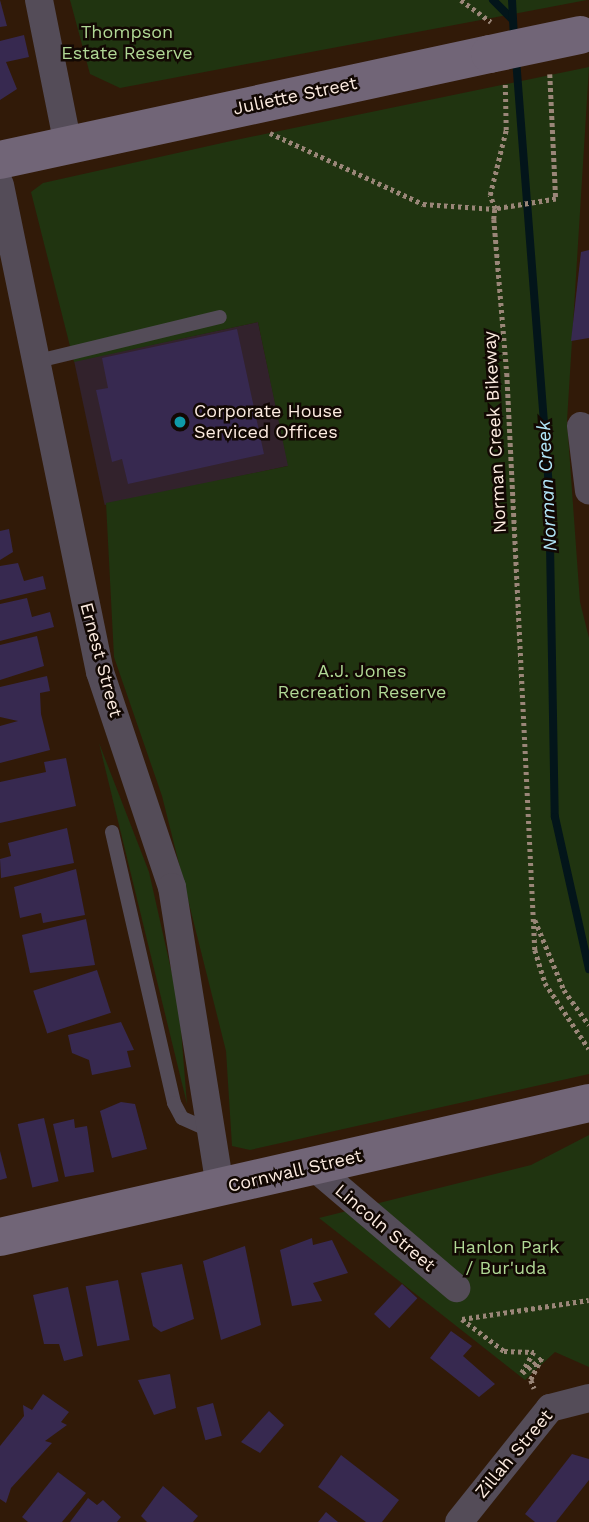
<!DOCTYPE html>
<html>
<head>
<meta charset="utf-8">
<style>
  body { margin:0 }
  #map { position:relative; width:589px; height:1522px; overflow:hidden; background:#311a08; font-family:"Work Sans",sans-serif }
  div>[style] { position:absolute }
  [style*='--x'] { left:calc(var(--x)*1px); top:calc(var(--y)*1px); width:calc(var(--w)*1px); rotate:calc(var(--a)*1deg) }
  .commercial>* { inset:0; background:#32222c; transform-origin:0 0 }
  .green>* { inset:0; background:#203410 }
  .stream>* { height:8px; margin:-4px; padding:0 4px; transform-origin:4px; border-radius:4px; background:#03151a }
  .building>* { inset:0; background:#372950; transform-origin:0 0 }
  .path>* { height:4.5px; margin-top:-2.25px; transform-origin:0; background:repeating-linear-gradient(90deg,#9a8678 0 3.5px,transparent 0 7px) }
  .lane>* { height:14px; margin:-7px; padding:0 7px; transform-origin:7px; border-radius:7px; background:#544c58 }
  .street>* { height:28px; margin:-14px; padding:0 14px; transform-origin:14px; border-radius:14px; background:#544c58 }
  .secondary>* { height:38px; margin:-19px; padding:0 19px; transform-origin:19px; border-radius:19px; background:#716577 }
  .secondary-bridge>* { height:38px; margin:-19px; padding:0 19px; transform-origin:19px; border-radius:19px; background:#716577 }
  .dots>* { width:19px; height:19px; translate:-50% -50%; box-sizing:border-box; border:4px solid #120803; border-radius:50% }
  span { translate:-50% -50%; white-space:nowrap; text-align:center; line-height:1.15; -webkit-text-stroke:5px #120803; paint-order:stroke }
  .park-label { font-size:18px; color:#b0d895 }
  .street-label { font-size:18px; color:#fcebe0 }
  .poi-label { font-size:18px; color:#fcebe0 }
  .left { translate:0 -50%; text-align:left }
  .water-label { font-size:19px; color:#b2e7f9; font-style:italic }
</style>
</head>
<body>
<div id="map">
  <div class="commercial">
    <i style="left:258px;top:322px;width:147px;height:188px;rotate:78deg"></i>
  </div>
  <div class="green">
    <i style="clip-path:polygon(70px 0,587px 0,120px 88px,90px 74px)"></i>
    <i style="clip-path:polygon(589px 67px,567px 421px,580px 602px,589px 638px,589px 1074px,250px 1150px,232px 1146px,226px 1051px,162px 796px,114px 657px,106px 503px,288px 466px,258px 322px,74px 362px,31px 192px,43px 183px,231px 141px)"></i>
    <i style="clip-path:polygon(99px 743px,149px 872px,179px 1005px,187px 1104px)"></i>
    <i style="clip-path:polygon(589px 1135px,589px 1367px,555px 1352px,525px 1380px,319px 1218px,531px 1165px)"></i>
  </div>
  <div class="stream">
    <i style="--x:493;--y:0;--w:28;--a:45"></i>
    <i style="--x:512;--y:0;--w:39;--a:87"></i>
    <i style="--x:516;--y:59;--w:429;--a:85.6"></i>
    <i style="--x:549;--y:487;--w:330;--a:89"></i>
    <i style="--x:555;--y:817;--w:156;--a:77.4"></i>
  </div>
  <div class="building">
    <i style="clip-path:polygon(0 0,7px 26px,0 27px)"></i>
    <i style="clip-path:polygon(24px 35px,29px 57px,6px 62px,17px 89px,0 100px,0 41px)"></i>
    <i style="clip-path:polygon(589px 250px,589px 338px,571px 341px,581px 252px)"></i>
    <i style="clip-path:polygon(237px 329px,264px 454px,128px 484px,122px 459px,112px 462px,96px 390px,108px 388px,102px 358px)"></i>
    <i style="clip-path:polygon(9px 529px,13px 552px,0 560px,0 531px)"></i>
    <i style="clip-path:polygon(18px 563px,24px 581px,43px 576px,46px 589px,0 600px,0 566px)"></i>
    <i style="clip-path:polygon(27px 598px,32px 617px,50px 612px,54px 627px,0 641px,0 604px)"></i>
    <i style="clip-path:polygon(37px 636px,44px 666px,0 680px,0 645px)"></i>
    <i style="clip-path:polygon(47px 676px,50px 691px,40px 693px,41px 714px,50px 750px,0 763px,0 726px,18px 721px,0 717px,0 687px)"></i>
    <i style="clip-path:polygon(66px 758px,76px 806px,0 823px,0 782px,46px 772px,44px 762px)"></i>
    <i style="clip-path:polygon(67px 828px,74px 863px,1px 878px,0 859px,11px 856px,8px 843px)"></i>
    <i style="clip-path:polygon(76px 869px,85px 915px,43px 923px,41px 913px,20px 918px,14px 887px)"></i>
    <i style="clip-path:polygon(86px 919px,95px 965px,30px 973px,22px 935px)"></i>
    <i style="left:97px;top:970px;width:45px;height:67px;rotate:72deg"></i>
    <i style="clip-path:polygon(121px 1022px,134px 1050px,127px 1051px,131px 1067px,92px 1075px,89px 1060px,72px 1053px,68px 1035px)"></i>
    <i style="clip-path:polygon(121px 1102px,135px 1104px,147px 1149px,112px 1158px,100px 1111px)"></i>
    <i style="left:44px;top:1118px;width:65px;height:27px;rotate:77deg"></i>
    <i style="clip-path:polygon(74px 1119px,75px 1128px,87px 1126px,94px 1172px,65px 1177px,53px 1124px)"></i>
    <i style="clip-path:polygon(0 1151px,7px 1178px,0 1180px)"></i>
    <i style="clip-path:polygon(312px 1238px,313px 1245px,332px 1240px,348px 1273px,313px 1283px,322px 1301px,292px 1306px,280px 1250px)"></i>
    <i style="clip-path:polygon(245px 1246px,261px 1325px,221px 1340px,203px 1261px)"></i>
    <i style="clip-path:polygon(182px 1264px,194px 1319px,161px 1332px,153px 1326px,141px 1273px)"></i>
    <i style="left:118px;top:1280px;width:61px;height:33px;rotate:79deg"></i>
    <i style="left:402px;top:1284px;width:21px;height:41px;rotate:43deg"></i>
    <i style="clip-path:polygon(68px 1287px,83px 1356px,64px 1361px,59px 1344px,44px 1344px,33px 1295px)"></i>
    <i style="clip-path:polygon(451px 1331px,472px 1346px,463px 1356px,495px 1384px,479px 1397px,430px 1358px)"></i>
    <i style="clip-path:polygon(170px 1374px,176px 1408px,154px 1415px,138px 1380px)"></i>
    <i style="clip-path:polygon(43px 1394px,69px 1412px,61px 1422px,67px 1425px,45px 1441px,52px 1443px,11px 1488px,6px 1503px,0 1499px,0 1446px,24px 1416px,23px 1405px,32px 1410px)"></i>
    <i style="left:213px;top:1403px;width:34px;height:17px;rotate:75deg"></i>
    <i style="clip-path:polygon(269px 1411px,284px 1425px,260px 1453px,241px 1442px)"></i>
    <i style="clip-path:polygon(572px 1454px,589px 1459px,589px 1480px,556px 1522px,535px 1522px,525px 1514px)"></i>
    <i style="clip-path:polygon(341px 1455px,399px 1500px,382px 1522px,366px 1522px,318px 1487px)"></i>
    <i style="clip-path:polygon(58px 1472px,86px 1493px,62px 1522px,28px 1522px,22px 1517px)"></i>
    <i style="clip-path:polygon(163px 1486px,198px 1516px,193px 1522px,147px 1522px,141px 1516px)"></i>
    <i style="clip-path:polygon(88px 1498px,97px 1505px,103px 1500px,121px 1517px,117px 1522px,70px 1522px)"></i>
    <i style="clip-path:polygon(326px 1512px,338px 1522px,318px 1522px)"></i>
  </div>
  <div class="path">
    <i style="--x:461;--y:0;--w:37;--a:36"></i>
    <i style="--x:550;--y:74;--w:125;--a:87.3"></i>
    <i style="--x:556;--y:199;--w:62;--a:170.7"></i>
    <i style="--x:495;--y:209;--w:10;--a:96"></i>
    <i style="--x:494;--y:219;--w:155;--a:85.2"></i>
    <i style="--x:507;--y:373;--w:578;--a:87.22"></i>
    <i style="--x:535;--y:950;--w:34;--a:73"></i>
    <i style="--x:545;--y:983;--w:79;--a:56.3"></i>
    <i style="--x:270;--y:133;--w:169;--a:24.9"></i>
    <i style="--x:423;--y:204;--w:72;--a:4"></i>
    <i style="--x:495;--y:209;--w:15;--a:-110"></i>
    <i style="--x:490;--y:195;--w:67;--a:-76.2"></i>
    <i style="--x:506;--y:130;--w:49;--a:-91.2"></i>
    <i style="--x:535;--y:920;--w:76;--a:67.5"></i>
    <i style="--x:564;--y:990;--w:43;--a:54.5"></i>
    <i style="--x:462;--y:1319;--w:53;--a:37.3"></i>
    <i style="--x:504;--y:1351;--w:30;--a:2"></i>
    <i style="--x:534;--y:1352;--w:24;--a:120"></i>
    <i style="--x:522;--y:1373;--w:25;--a:-37"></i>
    <i style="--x:542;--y:1358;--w:25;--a:117"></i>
    <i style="--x:531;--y:1380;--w:9;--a:69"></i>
    <i style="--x:462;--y:1319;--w:128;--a:-8.5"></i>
  </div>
  <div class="lane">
    <i style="--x:38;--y:361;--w:187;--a:-13.6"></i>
    <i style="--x:112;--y:832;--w:278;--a:77.1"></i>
    <i style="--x:174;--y:1103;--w:17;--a:62"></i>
    <i style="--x:182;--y:1118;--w:32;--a:24"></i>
  </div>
  <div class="street">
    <i style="--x:39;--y:0;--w:148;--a:78.7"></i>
    <i style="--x:0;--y:185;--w:497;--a:78.4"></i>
    <i style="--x:100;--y:672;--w:227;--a:71.5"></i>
    <i style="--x:172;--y:887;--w:305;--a:80.9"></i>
    <i style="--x:581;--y:426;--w:65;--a:83"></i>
    <i style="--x:314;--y:1167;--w:187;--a:40.4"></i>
    <i style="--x:459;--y:1522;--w:146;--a:-51.4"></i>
    <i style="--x:550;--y:1408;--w:40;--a:-14.4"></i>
  </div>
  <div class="secondary">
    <i style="--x:0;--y:160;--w:501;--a:-12.21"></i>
    <i style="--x:0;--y:1237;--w:604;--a:-12.82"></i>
  </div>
  <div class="secondary-bridge">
    <i style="--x:490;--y:54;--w:92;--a:-11.9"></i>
  </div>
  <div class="dots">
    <i style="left:180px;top:422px;background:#0f9aa8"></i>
  </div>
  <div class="park-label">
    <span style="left:127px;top:43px">Thompson<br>Estate Reserve</span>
    <span style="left:362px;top:682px">A.J. Jones<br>Recreation Reserve</span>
    <span style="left:506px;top:1258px">Hanlon Park<br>/ Bur'uda</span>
  </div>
  <div class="street-label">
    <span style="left:295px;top:96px;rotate:-12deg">Juliette Street</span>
    <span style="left:495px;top:432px;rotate:-93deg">Norman Creek Bikeway</span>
    <span style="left:101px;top:660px;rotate:75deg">Ernest Street</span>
    <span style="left:295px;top:1171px;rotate:-13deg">Cornwall Street</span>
    <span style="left:385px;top:1228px;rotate:40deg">Lincoln Street</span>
    <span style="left:514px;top:1454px;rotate:-50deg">Zillah Street</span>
  </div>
  <div class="poi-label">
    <span class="left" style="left:194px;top:422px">Corporate House<br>Serviced Offices</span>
  </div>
  <div class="water-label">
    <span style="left:547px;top:486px;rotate:-93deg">Norman Creek</span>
  </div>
</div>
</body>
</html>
